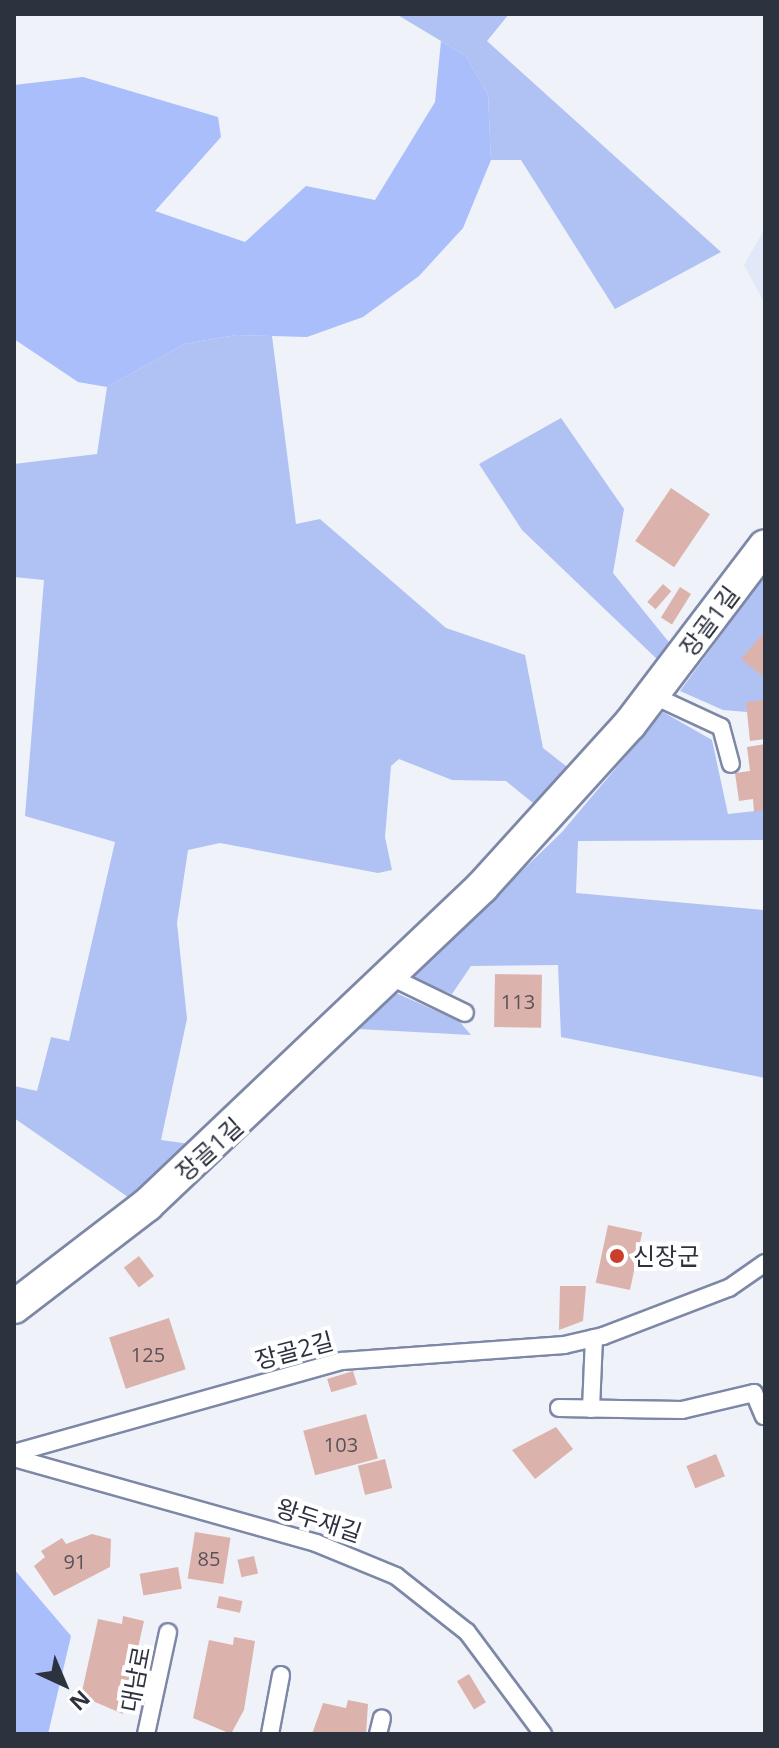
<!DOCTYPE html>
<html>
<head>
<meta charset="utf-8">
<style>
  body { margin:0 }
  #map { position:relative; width:779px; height:1748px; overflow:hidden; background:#eff2f9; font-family:"Open Sans","Noto Sans KR",sans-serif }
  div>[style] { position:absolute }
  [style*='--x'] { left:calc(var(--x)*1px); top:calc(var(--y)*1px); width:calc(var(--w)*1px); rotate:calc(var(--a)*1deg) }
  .built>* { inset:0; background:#e1e8f8 }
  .green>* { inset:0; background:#b0c2f3 }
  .forest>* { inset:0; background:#a9befa }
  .building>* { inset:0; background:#dcb3ac; transform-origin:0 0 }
  .roads { filter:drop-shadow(2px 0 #7d88a7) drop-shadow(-2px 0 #7d88a7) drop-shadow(0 2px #7d88a7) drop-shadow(0 -2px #7d88a7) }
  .lane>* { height:16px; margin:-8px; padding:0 8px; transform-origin:8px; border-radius:8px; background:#fff }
  .street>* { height:32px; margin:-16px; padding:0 16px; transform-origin:16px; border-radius:16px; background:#fff }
  .dots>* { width:22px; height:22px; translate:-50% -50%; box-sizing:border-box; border:4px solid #fff; border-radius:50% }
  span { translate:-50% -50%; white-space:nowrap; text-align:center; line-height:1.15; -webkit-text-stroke:8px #fff; paint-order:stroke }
  .number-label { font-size:20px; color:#59525a }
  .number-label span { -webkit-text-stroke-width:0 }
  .street-label { font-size:24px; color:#2d323f }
  .poi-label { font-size:24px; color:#2d323f }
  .left { translate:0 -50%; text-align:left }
  .frame { position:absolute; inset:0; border:16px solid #2d323f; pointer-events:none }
  .north { position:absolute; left:24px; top:1644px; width:80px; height:80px; -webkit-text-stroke:6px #fff; paint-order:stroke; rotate:136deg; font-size:22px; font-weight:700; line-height:32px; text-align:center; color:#2d323f }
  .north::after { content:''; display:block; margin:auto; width:28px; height:36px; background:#2d323f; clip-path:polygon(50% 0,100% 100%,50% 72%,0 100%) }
</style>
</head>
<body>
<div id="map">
  <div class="built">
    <i style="clip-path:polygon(765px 228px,765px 304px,744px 265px)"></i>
  </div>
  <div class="green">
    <i style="clip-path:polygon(396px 14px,509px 14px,487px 41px,721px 252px,615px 309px,521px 160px,491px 160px,488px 95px,466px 56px)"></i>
    <i style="clip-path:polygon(236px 335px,272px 336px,296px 524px,320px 519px,446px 628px,525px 655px,543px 748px,571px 770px,538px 807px,506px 781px,452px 780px,399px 759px,391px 766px,385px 837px,392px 870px,378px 873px,220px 843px,188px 850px,177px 923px,187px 1019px,161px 1140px,190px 1144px,128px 1197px,14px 1118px,14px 1086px,37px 1091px,51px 1037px,69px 1041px,115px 842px,25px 816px,44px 580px,14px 577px,14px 464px,97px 454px,107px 387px,184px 344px)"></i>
    <i style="clip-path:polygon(561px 418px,624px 509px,613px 573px,672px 646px,660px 662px,522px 530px,479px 464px)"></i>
    <i style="clip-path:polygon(765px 575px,765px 700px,747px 712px,723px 710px,680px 691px)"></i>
    <i style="clip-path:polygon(663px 712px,712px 740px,728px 814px,765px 810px,765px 840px,578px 841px,576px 893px,765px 910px,765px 1078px,561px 1037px,558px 965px,471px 966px,452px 994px,411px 978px,562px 832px)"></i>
    <i style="clip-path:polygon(396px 993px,459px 1021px,471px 1035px,358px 1029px)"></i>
  </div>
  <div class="forest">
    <i style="clip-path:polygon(441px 41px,466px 56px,488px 95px,491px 160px,463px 228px,419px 276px,363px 317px,307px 337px,236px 335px,184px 344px,107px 387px,78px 382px,14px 339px,14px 85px,83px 77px,218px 117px,221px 137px,155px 211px,245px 242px,306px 186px,375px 200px,435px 102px)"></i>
    <i style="clip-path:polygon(14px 1569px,71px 1636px,48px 1734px,14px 1734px)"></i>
  </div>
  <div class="building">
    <i style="left:671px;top:488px;width:47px;height:64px;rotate:34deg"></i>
    <i style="left:663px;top:584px;width:11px;height:24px;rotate:41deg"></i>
    <i style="left:680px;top:587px;width:13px;height:36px;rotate:32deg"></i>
    <i style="clip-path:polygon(765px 631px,765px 678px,741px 659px)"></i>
    <i style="clip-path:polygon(765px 700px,765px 739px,750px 741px,746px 702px)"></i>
    <i style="clip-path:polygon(765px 744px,765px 810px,754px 812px,753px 799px,739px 801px,735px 773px,750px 771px,747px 747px)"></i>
    <i style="left:495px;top:974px;width:47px;height:53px;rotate:1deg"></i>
    <i style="left:608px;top:1225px;width:35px;height:59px;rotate:12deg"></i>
    <i style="left:139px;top:1256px;width:25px;height:19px;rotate:53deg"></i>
    <i style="clip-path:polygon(560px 1286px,586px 1286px,583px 1321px,559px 1330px)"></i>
    <i style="left:169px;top:1318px;width:54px;height:63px;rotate:72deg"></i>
    <i style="left:353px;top:1371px;width:14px;height:27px;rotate:73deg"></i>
    <i style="left:366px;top:1414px;width:46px;height:65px;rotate:75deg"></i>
    <i style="clip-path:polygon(556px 1427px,573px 1449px,535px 1479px,512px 1450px)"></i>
    <i style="left:716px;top:1454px;width:24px;height:32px;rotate:68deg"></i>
    <i style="left:385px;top:1459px;width:30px;height:28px;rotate:76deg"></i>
    <i style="left:195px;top:1532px;width:36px;height:47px;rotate:9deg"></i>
    <i style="clip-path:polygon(92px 1534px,111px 1539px,110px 1567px,54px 1596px,34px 1566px,45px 1557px,41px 1551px,62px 1538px,66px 1544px)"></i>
    <i style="left:254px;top:1556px;width:18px;height:17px;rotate:77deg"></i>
    <i style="left:178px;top:1567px;width:22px;height:39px;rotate:80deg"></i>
    <i style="left:219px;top:1596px;width:24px;height:12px;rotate:12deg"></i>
    <i style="clip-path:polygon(123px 1616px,144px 1621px,123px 1714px,81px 1696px,98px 1619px,122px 1624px)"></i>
    <i style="clip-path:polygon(234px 1637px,255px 1641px,244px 1710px,231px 1734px,193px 1718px,209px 1640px,233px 1645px)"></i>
    <i style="left:469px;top:1674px;width:33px;height:14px;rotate:59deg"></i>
    <i style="clip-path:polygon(348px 1700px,368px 1704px,366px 1734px,312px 1734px,323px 1703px,346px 1708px)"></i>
  </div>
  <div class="roads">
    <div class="lane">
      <i style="--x:652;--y:695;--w:76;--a:24.9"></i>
      <i style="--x:721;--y:727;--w:38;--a:75"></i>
      <i style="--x:391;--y:977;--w:82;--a:25.9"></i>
      <i style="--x:559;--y:1408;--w:123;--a:0.9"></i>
      <i style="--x:682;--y:1410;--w:74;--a:-13.3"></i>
      <i style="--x:754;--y:1393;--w:25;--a:67"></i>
      <i style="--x:591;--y:1409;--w:71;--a:-87.6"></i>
      <i style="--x:14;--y:1453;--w:341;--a:-15.7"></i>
      <i style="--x:342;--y:1361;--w:223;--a:-4.1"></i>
      <i style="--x:564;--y:1345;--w:40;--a:-13"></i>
      <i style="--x:603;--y:1336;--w:135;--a:-20.9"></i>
      <i style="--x:729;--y:1288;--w:44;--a:-34.8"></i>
      <i style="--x:14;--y:1458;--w:314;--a:15.7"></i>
      <i style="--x:316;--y:1543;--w:87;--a:22.4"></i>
      <i style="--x:396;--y:1576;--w:90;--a:38.3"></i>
      <i style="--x:467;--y:1632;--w:127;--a:53.3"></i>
      <i style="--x:146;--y:1734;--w:104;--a:-77.8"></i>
      <i style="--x:270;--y:1734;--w:60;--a:-79.4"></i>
      <i style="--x:378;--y:1734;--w:16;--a:-76"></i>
    </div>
    <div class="street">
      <i style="--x:14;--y:1307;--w:168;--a:-37.5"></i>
      <i style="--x:147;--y:1205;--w:462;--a:-43.5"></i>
      <i style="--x:482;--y:887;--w:220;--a:-47.8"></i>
      <i style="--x:630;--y:724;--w:223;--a:-52.8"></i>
    </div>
  </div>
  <div class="dots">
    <i style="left:617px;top:1256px;background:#cb3e2c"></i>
  </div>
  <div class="number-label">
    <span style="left:518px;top:1001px">113</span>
    <span style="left:148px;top:1354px">125</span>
    <span style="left:341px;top:1444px">103</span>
    <span style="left:209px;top:1558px">85</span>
    <span style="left:75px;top:1561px">91</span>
  </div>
  <div class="street-label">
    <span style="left:709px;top:621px;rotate:-53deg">장골1길</span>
    <span style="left:209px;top:1149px;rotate:-42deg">장골1길</span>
    <span style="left:294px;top:1350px;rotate:-15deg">장골2길</span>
    <span style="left:319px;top:1520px;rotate:18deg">왕두재길</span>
    <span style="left:135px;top:1679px;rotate:-79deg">대남로</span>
  </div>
  <div class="poi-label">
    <span class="left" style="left:633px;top:1256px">신장군</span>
  </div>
  <div class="frame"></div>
  <div class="north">N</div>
</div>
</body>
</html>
